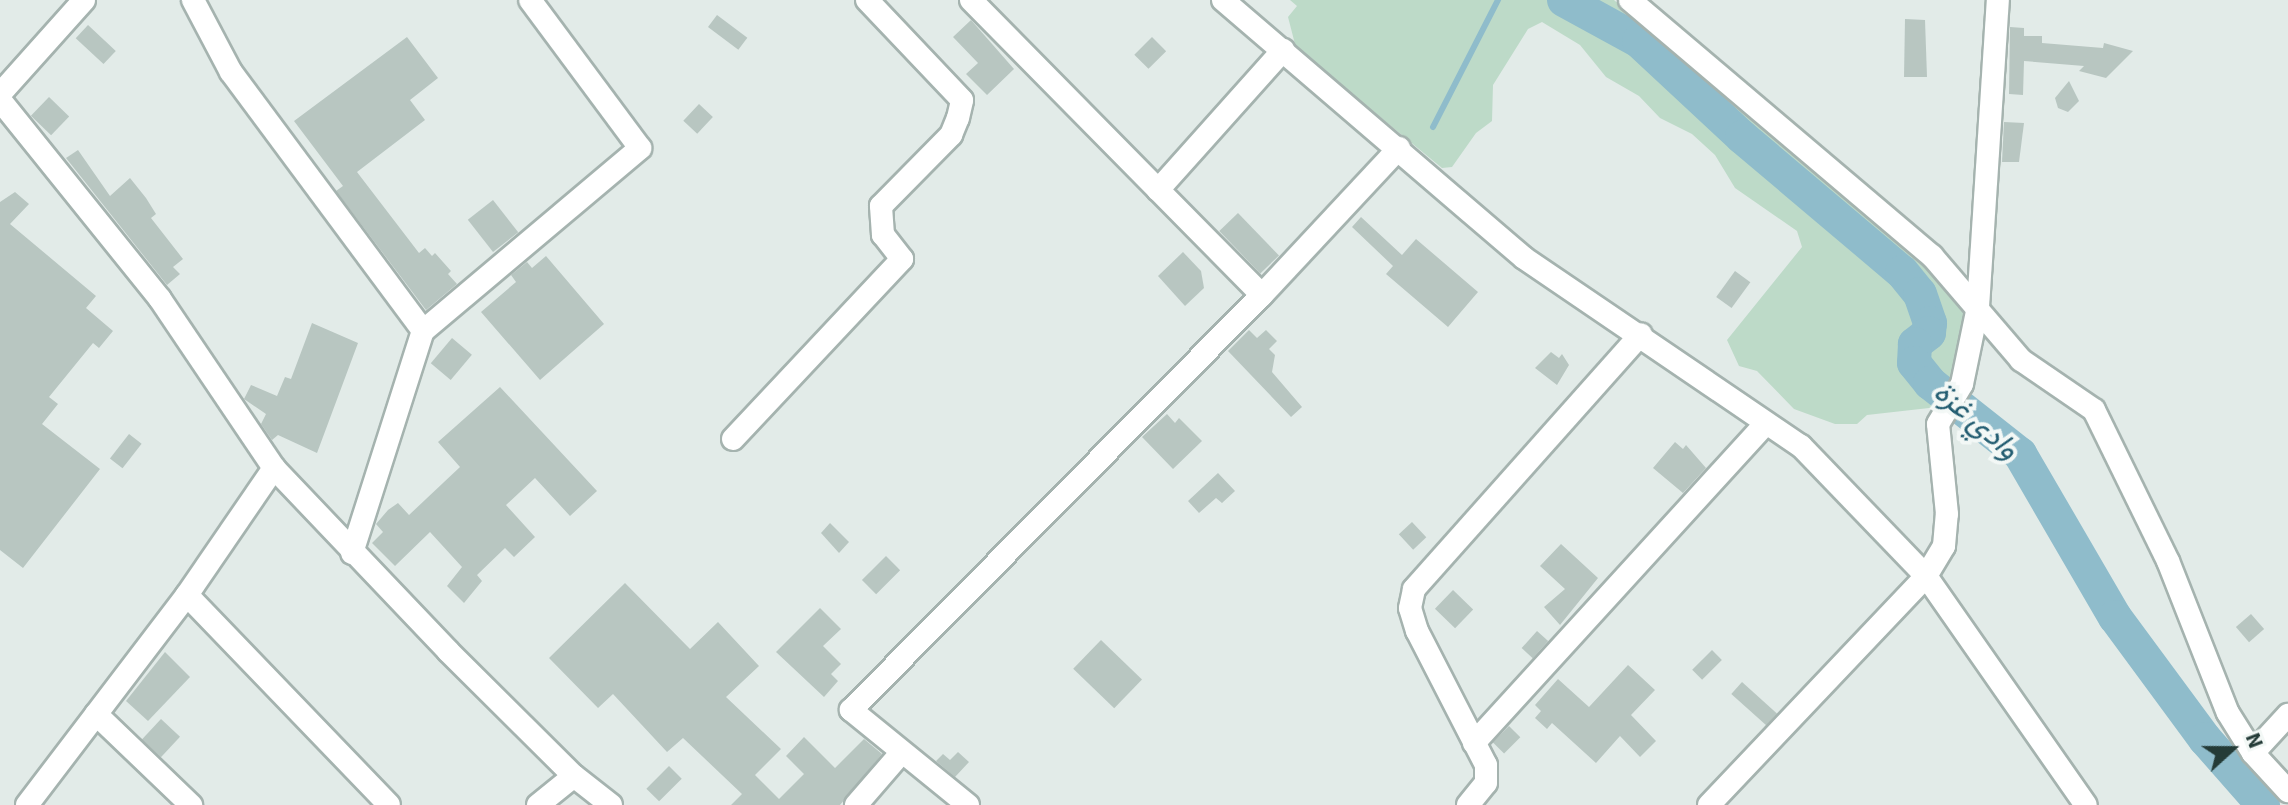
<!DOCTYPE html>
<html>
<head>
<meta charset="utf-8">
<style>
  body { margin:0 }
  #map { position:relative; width:2288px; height:805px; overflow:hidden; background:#e2ebe8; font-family:"Source Sans 3",Vazirmatn,sans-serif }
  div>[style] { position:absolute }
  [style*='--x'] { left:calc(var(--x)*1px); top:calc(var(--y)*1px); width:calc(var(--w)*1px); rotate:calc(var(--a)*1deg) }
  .green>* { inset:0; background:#bddac8 }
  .stream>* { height:6px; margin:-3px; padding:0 3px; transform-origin:3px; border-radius:3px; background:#8fbccb }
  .river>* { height:34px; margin:-17px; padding:0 17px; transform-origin:17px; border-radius:17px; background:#8fbccb }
  .building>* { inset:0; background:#b8c6c1; transform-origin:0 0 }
  .roads { filter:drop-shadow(2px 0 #a5b3af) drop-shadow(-2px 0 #a5b3af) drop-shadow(0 2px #a5b3af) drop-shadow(0 -2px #a5b3af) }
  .street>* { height:22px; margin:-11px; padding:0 11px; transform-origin:11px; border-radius:11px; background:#fff }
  span { translate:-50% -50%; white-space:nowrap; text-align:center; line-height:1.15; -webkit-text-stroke:8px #f3f8f6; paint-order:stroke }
  .water-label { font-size:30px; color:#235d71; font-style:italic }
  .north { position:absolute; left:2192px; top:709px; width:80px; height:80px; -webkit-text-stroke:6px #f3f8f6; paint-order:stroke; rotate:69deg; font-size:22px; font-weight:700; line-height:32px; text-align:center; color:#243b37 }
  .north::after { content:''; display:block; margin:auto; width:28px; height:36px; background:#243b37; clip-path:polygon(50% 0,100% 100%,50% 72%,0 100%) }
</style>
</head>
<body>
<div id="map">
  <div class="green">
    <i style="clip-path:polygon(1290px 0,1614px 0,1923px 261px,1967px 310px,1955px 375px,1938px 407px,1867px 415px,1857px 424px,1835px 424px,1794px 409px,1757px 371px,1739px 366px,1727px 340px,1802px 247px,1797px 231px,1735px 188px,1715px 155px,1692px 134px,1660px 118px,1639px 96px,1606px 77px,1580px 45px,1542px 22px,1528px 29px,1493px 85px,1492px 121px,1476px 133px,1452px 167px,1442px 168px,1296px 48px,1288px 17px,1297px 6px)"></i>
  </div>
  <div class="stream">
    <i style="--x:1433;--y:127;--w:143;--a:-62.9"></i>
  </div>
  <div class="river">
    <i style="--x:1564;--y:0;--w:85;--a:28.7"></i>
    <i style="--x:1639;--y:41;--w:141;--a:43"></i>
    <i style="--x:1742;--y:137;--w:209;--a:40.2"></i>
    <i style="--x:1902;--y:272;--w:28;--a:51"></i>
    <i style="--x:1920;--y:294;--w:31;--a:71"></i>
    <i style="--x:1930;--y:323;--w:10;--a:96"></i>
    <i style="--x:1929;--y:333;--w:18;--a:142"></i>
    <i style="--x:1915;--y:344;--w:19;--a:93"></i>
    <i style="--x:1914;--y:363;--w:26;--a:51"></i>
    <i style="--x:1930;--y:383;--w:115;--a:38.3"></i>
    <i style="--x:2020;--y:454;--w:189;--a:59.8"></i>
    <i style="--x:2115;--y:617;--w:152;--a:53.6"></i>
    <i style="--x:2205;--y:739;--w:88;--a:48.7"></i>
  </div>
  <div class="building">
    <i style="left:717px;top:15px;width:38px;height:15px;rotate:37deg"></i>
    <i style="clip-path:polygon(1905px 19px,1925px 20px,1927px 77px,1904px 77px)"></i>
    <i style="clip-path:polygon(971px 20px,1014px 69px,987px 95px,966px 74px,978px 63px,953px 37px)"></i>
    <i style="left:88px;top:25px;width:38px;height:18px;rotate:43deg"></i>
    <i style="clip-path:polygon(2010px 27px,2024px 28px,2024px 36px,2042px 36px,2042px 43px,2103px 48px,2104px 43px,2133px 51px,2106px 78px,2079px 71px,2084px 66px,2024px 61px,2023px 95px,2009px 94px)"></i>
    <i style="clip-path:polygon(407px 37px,438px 78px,410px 100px,425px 120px,357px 172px,419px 253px,425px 248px,432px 256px,435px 253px,451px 271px,448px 274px,457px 284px,426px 310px,336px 191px,343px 186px,294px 121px)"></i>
    <i style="left:1152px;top:37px;width:20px;height:25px;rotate:45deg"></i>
    <i style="clip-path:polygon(2069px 81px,2079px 101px,2068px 112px,2058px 108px,2055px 98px)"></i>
    <i style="left:49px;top:97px;width:28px;height:26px;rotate:44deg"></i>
    <i style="left:699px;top:104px;width:19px;height:23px;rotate:43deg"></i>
    <i style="clip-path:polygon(2004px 122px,2024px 123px,2019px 162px,2002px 162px)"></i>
    <i style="clip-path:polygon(78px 150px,110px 196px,130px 178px,146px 198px,156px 214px,151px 218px,183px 259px,173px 267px,180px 274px,167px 285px,66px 158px)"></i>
    <i style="clip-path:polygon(15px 192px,29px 204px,10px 224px,96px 296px,86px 308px,113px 331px,99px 348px,93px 343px,49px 397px,58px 404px,42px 424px,100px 469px,23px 568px,0 550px,0 202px)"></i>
    <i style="left:493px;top:200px;width:41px;height:32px;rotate:52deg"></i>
    <i style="left:1238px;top:213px;width:59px;height:26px;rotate:46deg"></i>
    <i style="clip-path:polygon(1361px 217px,1402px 255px,1416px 239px,1478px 292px,1448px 327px,1386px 274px,1393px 266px,1352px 227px)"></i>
    <i style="clip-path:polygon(1183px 252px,1201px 271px,1204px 288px,1185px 306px,1158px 276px)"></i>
    <i style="clip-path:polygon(546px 256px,604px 324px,540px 380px,481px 312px,516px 282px,511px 275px,527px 262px,532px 268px)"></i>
    <i style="left:1735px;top:271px;width:19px;height:32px;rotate:36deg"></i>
    <i style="clip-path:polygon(312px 323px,358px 343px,317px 453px,278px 435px,272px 440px,261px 424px,266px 414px,244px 399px,251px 385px,277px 396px,285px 377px,291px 379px)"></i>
    <i style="clip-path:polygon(1249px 330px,1257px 338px,1266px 330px,1277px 341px,1269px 349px,1275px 355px,1272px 372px,1302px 407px,1291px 417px,1228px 351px)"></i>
    <i style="left:452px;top:338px;width:26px;height:33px;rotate:40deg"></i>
    <i style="clip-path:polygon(1551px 352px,1559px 358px,1562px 354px,1569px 365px,1557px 385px,1535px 368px)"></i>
    <i style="clip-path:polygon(500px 387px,597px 491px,570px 516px,535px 478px,506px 505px,535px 537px,514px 557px,505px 548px,477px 575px,482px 581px,464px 603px,447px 586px,462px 567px,430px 532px,395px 566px,372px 543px,383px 532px,376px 524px,388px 510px,398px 503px,409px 515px,460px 467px,438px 442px)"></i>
    <i style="clip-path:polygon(1167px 414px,1175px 423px,1179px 418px,1202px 441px,1173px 469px,1142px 437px)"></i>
    <i style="left:129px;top:434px;width:16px;height:31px;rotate:38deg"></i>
    <i style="clip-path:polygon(1675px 442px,1683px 449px,1686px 445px,1706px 468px,1683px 493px,1653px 468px)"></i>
    <i style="clip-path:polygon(1218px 473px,1235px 491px,1222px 503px,1216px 498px,1199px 513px,1188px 501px)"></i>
    <i style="left:1412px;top:522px;width:21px;height:18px;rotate:47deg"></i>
    <i style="clip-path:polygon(830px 523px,849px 542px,839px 553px,821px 533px)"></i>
    <i style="clip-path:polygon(1561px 544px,1598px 578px,1560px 625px,1544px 607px,1565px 589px,1540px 566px)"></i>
    <i style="left:886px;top:556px;width:20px;height:34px;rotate:45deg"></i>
    <i style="clip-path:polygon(625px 583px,690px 649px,718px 622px,759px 666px,726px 697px,781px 749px,755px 775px,779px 799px,804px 774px,786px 756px,804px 737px,835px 768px,864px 739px,882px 754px,840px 805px,731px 805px,742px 794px,683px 738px,667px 752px,613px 694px,598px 708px,549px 658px)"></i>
    <i style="left:1453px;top:590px;width:28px;height:26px;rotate:44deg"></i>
    <i style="clip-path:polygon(820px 608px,841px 629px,823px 646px,841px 664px,831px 674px,838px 681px,824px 697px,776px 652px)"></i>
    <i style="left:2251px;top:614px;width:20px;height:20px;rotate:49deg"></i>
    <i style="left:1537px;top:631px;width:15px;height:23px;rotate:42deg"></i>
    <i style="left:1101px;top:640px;width:57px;height:40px;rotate:44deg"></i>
    <i style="left:1712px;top:650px;width:14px;height:28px;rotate:45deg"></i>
    <i style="clip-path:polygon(165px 652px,190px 677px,148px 721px,126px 701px)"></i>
    <i style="clip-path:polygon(1628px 665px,1655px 690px,1631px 715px,1656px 741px,1640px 757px,1620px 736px,1596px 763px,1552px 723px,1547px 729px,1535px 718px,1541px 711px,1535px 705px,1558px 679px,1589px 707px)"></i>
    <i style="left:1742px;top:682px;width:47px;height:16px;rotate:42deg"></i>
    <i style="left:161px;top:719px;width:26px;height:28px;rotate:43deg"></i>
    <i style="left:1509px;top:726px;width:16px;height:23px;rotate:45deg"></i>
    <i style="clip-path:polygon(958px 752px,969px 762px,955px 777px,936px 761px,943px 754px,950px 760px)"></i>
    <i style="left:669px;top:766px;width:18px;height:32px;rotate:45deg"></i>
  </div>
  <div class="roads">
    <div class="street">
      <i style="--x:193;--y:0;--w:81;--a:62.2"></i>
      <i style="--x:231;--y:72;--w:322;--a:53.4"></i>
      <i style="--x:971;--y:0;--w:414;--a:45.4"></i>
      <i style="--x:1223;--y:0;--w:396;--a:40.6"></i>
      <i style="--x:1524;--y:258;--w:335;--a:34.2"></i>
      <i style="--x:1801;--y:446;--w:180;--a:46.1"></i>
      <i style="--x:1926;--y:576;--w:279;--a:55.1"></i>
      <i style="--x:1630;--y:0;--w:396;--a:40.3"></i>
      <i style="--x:1932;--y:256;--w:137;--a:49.4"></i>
      <i style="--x:2021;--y:360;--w:88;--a:34.4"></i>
      <i style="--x:2094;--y:410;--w:168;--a:63.9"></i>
      <i style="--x:2168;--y:561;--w:163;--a:68.5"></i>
      <i style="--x:2228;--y:713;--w:47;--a:58"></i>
      <i style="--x:2253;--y:753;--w:52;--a:47.4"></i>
      <i style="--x:0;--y:94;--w:126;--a:-48.2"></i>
      <i style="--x:0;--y:100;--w:255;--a:51.2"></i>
      <i style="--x:160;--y:299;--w:204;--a:56"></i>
      <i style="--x:274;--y:468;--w:253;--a:46.4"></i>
      <i style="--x:448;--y:651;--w:177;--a:44.8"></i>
      <i style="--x:574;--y:776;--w:47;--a:38.1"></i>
      <i style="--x:1158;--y:190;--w:188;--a:-48.2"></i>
      <i style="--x:733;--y:439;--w:247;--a:-46.8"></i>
      <i style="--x:902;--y:259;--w:31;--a:-128"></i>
      <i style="--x:883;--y:235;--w:29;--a:-94"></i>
      <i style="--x:881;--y:206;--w:100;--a:-45.4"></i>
      <i style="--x:951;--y:135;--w:18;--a:-68"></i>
      <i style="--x:958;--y:118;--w:18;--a:-77"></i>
      <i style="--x:962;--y:100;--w:138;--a:-133.5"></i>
      <i style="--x:352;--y:553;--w:233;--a:-72.3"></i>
      <i style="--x:423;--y:331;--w:284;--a:-40.1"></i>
      <i style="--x:640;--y:148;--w:184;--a:-126.6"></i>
      <i style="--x:187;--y:595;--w:291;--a:46.1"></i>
      <i style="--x:96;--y:714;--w:132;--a:43.8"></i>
      <i style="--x:1474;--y:743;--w:433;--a:-47.6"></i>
      <i style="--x:2253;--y:753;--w:52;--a:-47.4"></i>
      <i style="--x:27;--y:805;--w:264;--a:-52.7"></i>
      <i style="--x:187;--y:595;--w:154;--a:-55.6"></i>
      <i style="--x:538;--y:805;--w:46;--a:-38.9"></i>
      <i style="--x:856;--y:805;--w:69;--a:-49.1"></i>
      <i style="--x:968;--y:805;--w:151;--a:-140.9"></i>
      <i style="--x:851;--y:710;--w:584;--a:-45.28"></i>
      <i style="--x:1262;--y:295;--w:201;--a:-47"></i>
      <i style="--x:1468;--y:805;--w:28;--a:-51"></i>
      <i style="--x:1486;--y:783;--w:18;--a:-90"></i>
      <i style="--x:1486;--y:765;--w:151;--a:-117.2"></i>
      <i style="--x:1417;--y:631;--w:24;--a:-107"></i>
      <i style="--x:1410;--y:608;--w:19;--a:-78"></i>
      <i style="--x:1414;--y:589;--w:341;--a:-48.3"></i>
      <i style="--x:1709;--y:805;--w:315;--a:-46.5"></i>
      <i style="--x:1926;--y:576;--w:35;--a:-59"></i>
      <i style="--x:1944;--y:546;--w:32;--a:-85"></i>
      <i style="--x:1947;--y:514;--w:90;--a:-95.7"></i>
      <i style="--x:1938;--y:424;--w:47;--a:-59"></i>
      <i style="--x:1962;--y:384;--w:79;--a:-78.3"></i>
      <i style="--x:1978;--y:307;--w:308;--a:-86.3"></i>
    </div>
  </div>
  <div class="water-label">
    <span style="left:1976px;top:421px;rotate:41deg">وادي غزة</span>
  </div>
  <div class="north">N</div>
</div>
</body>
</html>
